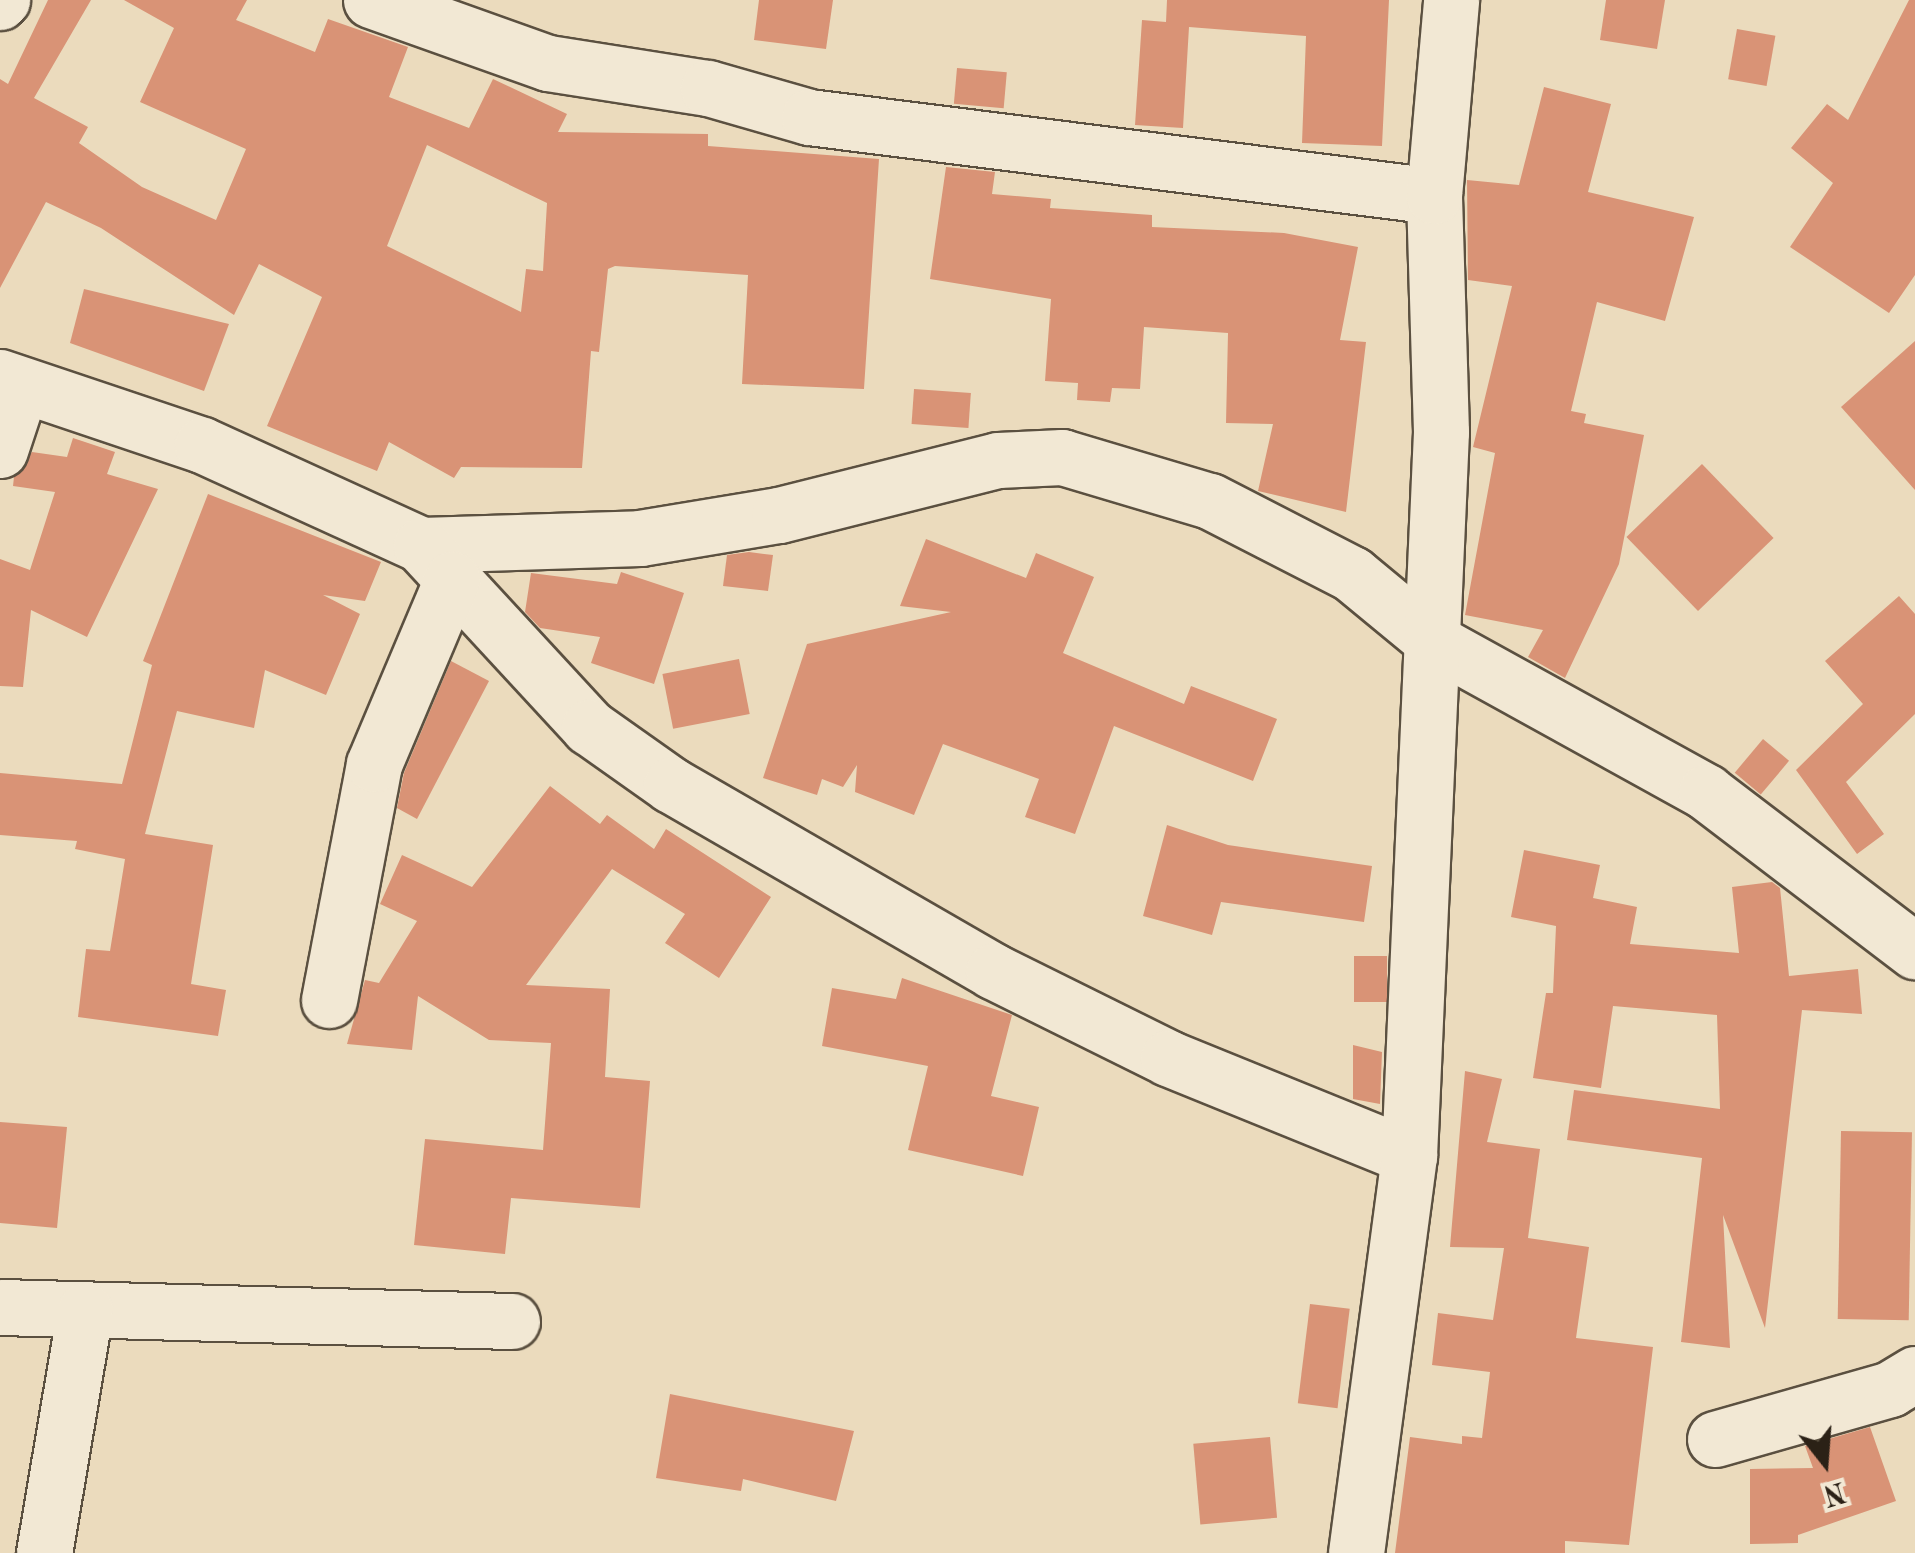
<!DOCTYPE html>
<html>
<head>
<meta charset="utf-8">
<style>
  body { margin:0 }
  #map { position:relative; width:1915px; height:1553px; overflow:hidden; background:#ebdbbd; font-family:"Old Standard TT",serif }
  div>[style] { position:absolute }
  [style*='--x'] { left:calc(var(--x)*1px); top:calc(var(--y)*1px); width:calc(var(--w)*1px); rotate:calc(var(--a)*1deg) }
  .building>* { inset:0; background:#d99376; transform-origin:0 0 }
  .roads { filter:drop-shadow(2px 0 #5b5040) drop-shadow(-2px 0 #5b5040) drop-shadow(0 2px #5b5040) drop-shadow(0 -2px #5b5040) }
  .minor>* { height:55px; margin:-27.5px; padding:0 27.5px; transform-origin:27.5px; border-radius:27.5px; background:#f2e8d4 }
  span { translate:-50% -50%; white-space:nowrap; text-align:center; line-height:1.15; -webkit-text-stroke:8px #f2e8d4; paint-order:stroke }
  .north { position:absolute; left:1775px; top:1413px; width:100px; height:100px; -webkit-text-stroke:8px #f2e8d4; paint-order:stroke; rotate:163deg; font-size:28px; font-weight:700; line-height:40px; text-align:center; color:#2b2116 }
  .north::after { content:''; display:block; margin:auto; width:35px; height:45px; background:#2b2116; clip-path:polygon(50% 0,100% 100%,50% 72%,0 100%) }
</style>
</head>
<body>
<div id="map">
  <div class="building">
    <i style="clip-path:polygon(evenodd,48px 0,91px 0,34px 98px,88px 127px,79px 143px,142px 187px,216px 220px,246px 149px,140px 102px,174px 28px,124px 0,247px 0,236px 20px,315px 52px,328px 19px,408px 47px,389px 97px,469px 128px,493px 79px,567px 114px,558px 132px,708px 134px,708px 146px,879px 159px,864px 389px,742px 384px,748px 275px,615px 266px,608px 269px,599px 352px,591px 351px,582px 468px,461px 467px,454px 478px,389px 442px,377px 471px,267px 426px,322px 297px,259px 264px,234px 315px,101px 228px,46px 202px,0 288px,0 79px,8px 84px,48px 0,427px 145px,547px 203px,543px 271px,526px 269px,521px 312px,387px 246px,427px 145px)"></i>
    <i style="clip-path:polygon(759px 0,833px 0,826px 49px,754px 40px)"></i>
    <i style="clip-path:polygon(1167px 0,1389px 0,1382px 146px,1302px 143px,1306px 36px,1189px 27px,1183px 128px,1135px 125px,1142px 20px,1166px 22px)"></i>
    <i style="clip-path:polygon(1606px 0,1665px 0,1657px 49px,1600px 40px)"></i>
    <i style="clip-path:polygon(1909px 0,1915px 0,1915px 275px,1889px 313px,1790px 247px,1833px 183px,1791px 148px,1827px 104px,1848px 120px)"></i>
    <i style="left:1737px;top:29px;width:39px;height:51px;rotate:10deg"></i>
    <i style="left:957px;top:68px;width:50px;height:36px;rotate:5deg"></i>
    <i style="clip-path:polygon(1544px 87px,1611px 104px,1588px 192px,1694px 217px,1665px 321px,1597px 302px,1571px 411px,1586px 414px,1584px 423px,1644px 435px,1619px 564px,1565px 678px,1528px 657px,1543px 630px,1465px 615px,1495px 453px,1473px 447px,1512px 286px,1468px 280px,1467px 180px,1519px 185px)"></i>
    <i style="clip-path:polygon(946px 167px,995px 172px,992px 194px,1051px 199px,1050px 208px,1152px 215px,1152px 227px,1284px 233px,1358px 247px,1340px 340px,1366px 342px,1346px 512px,1258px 491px,1273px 424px,1226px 423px,1228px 333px,1144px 327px,1140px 389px,1112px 388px,1110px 402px,1077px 400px,1078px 383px,1045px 381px,1051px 299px,930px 279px)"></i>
    <i style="clip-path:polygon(84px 289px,229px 324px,204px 391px,70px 343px)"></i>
    <i style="clip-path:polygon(1915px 341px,1915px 490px,1841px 407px)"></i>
    <i style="left:914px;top:389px;width:57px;height:35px;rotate:4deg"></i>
    <i style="clip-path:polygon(73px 438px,115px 452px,107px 474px,158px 489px,87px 637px,31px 610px,23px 687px,0 686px,0 559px,30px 570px,55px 492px,13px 486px,14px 477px,32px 452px,67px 457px)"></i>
    <i style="left:1702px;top:464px;width:103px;height:105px;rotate:46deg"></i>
    <i style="clip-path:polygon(208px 494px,381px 562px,365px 601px,323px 595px,360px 614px,326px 695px,265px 670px,254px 728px,177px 711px,145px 834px,213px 845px,191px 984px,226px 990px,218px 1036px,78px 1017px,86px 949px,110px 951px,125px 859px,75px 849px,77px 841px,0 835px,0 773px,122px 784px,152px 665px,143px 661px)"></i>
    <i style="clip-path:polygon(926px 539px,1026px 578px,1036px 553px,1094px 577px,1063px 653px,1184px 704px,1191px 686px,1277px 719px,1253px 781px,1114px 726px,1075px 834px,1025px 817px,1039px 779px,943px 744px,914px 815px,855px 792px,857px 765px,843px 787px,822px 779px,817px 795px,763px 778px,807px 644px,951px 612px,900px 606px)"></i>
    <i style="clip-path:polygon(749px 552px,773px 555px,768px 591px,723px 586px,727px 555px)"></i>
    <i style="clip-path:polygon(621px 572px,684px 593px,654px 684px,591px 663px,600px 637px,540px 628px,525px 612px,531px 573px,617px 584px)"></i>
    <i style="clip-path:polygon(1899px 596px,1915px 614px,1915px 714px,1846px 782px,1884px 834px,1857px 854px,1796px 770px,1863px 704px,1825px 661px)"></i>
    <i style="left:739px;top:659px;width:56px;height:78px;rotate:79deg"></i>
    <i style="clip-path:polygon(451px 661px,489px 681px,417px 819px,397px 808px,404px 773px)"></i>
    <i style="left:1763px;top:739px;width:34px;height:44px;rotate:40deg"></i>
    <i style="clip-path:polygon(550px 786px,600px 824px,607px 815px,654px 849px,666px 829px,771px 897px,719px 978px,665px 943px,685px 914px,612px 869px,526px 985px,610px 989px,605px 1077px,650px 1081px,640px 1208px,511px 1198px,505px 1254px,414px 1245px,425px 1139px,543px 1150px,551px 1043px,489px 1040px,418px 996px,412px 1050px,347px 1044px,365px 980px,379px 983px,417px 921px,380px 904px,402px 855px,472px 887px)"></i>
    <i style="clip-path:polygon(1167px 825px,1228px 845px,1372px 866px,1364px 922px,1221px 902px,1212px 935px,1143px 916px)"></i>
    <i style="clip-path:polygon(1524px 850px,1600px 865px,1593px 898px,1637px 907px,1630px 944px,1739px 953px,1732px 887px,1772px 882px,1780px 888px,1789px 976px,1858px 969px,1862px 1014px,1802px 1010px,1765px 1328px,1723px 1215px,1730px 1348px,1681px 1342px,1702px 1158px,1567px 1140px,1574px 1090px,1720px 1109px,1717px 1015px,1613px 1006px,1601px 1088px,1533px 1078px,1546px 993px,1553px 993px,1556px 926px,1511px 917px)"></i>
    <i style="left:1354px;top:956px;width:33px;height:46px"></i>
    <i style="clip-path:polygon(902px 978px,1012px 1015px,991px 1096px,1039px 1107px,1023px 1176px,908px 1150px,928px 1066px,822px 1046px,832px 988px,896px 999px)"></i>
    <i style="clip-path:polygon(1353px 1045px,1382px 1052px,1380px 1104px,1353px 1099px)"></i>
    <i style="clip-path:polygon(1465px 1071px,1502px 1079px,1487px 1142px,1540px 1149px,1528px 1238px,1589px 1247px,1576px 1338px,1653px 1347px,1629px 1545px,1565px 1541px,1565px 1553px,1395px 1553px,1410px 1437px,1462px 1444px,1462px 1436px,1482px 1438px,1490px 1372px,1432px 1365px,1438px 1313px,1493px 1320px,1504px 1248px,1450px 1247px)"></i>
    <i style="clip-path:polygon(0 1122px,67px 1127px,57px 1228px,0 1223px)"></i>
    <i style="left:1841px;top:1131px;width:71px;height:188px;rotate:1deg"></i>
    <i style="left:1310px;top:1304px;width:40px;height:100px;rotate:7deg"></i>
    <i style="clip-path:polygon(670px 1394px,854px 1431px,836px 1501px,743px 1479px,741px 1491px,656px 1478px)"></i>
    <i style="clip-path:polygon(1870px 1427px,1896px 1501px,1798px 1535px,1798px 1543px,1750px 1544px,1750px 1469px,1813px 1468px,1805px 1446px)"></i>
    <i style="left:1270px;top:1437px;width:81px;height:77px;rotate:85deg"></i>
  </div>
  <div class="roads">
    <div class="minor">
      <i style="--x:371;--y:0;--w:188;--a:19.6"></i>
      <i style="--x:548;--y:63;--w:162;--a:8.9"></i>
      <i style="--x:708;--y:88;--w:105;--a:16"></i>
      <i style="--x:809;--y:117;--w:630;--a:7.2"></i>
      <i style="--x:0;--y:2;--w:3;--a:-45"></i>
      <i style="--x:0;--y:377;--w:213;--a:18.6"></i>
      <i style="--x:202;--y:445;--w:241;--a:24.5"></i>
      <i style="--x:421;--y:545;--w:219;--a:-1.8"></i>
      <i style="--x:640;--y:538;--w:141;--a:-9.4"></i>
      <i style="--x:779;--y:515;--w:226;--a:-14.1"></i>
      <i style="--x:998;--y:460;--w:64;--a:-2.7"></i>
      <i style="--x:1062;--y:457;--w:154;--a:16.6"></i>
      <i style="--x:1210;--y:501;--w:160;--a:27.2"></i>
      <i style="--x:1352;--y:574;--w:105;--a:39.6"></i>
      <i style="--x:1433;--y:641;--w:312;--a:28.9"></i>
      <i style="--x:1706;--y:792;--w:263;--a:37.3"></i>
      <i style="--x:0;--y:450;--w:67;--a:-71.8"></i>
      <i style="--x:421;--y:545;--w:248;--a:47.3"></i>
      <i style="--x:589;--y:727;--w:100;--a:35.3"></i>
      <i style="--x:671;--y:785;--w:372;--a:30"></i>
      <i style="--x:993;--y:971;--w:195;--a:26.4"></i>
      <i style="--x:1168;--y:1058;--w:260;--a:22.1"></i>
      <i style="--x:329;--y:1000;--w:240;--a:-79.2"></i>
      <i style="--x:374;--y:764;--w:201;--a:-67.1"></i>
      <i style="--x:0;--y:1307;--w:512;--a:1.57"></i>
      <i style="--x:1715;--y:1439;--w:182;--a:-15.9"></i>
      <i style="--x:1890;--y:1389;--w:29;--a:-31"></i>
      <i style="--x:44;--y:1553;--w:246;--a:-80.4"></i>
      <i style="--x:1356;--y:1553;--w:401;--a:-82.4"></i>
      <i style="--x:1409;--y:1156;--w:725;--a:-87.47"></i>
      <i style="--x:1441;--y:432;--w:236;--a:-91.7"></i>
      <i style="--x:1434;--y:196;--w:197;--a:-85"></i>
    </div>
  </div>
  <div class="north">N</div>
</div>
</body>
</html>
